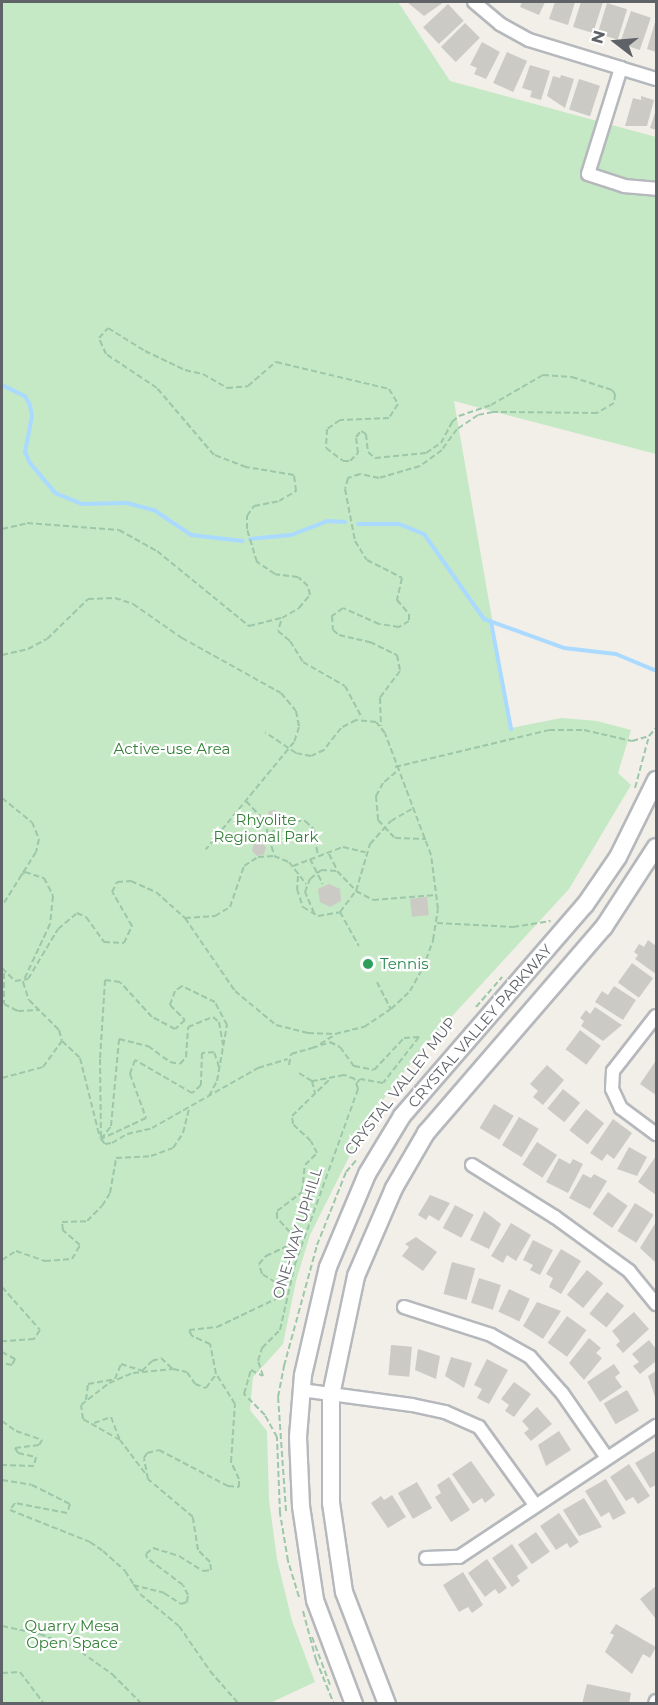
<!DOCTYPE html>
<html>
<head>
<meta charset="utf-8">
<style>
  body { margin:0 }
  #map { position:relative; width:658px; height:1705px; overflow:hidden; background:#f1efe8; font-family:Montserrat,sans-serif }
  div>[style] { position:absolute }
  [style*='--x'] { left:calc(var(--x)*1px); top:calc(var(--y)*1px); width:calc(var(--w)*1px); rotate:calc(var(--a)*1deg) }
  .green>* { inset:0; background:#c5e8c5 }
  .stream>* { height:4px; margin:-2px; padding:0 2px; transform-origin:2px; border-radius:2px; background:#aadaff }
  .building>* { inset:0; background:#cccac5; transform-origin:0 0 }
  .path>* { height:2px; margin-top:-1px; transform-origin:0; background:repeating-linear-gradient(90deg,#9cc7a9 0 6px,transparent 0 9px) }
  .roads { filter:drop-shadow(2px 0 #b5b8bc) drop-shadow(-2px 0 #b5b8bc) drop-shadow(0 2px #b5b8bc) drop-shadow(0 -2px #b5b8bc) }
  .street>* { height:12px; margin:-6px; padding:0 6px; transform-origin:6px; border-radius:6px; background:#fff }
  .secondary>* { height:16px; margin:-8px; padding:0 8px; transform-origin:8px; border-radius:8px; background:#fff }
  .dots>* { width:16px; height:16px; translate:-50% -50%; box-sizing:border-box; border:3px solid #fff; border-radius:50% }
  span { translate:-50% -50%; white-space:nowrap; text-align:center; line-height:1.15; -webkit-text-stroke:4.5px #fff; paint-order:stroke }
  .park-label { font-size:15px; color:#348238 }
  .leisure-label { font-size:15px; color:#27864d }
  .left { translate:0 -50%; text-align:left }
  .street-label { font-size:15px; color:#5f6368 }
  .frame { position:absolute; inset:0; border:3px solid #5f6368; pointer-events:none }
  .north { position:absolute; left:586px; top:12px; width:60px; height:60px; -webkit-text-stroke:4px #fff; paint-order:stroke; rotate:286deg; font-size:16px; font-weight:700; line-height:24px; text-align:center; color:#5f6368 }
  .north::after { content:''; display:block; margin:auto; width:21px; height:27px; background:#5f6368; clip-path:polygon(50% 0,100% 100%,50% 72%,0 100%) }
</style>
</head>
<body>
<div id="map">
  <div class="green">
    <i style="clip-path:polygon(2px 2px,398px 2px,450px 81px,656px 137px,656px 454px,454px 401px,511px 728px,561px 718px,597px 721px,631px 730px,618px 773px,631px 785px,569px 889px,420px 1051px,367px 1121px,310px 1235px,296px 1281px,283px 1344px,253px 1377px,250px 1410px,267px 1431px,269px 1500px,277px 1559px,292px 1621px,315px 1682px,270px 1703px,2px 1703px)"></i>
  </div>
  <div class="stream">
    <i style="--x:2;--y:385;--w:25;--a:26"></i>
    <i style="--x:25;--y:396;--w:10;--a:61"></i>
    <i style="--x:30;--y:405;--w:11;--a:80"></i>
    <i style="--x:32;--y:416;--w:37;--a:101"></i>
    <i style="--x:25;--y:452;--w:12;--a:66"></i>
    <i style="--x:30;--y:463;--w:39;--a:50"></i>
    <i style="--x:55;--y:493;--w:29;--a:22"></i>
    <i style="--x:82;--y:504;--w:45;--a:-1.3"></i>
    <i style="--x:127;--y:503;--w:28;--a:15"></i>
    <i style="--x:154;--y:510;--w:45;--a:34"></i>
    <i style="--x:191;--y:535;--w:52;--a:6.6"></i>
    <i style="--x:358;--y:524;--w:41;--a:0"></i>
    <i style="--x:399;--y:524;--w:27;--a:22"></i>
    <i style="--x:424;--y:534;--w:104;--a:54.8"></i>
    <i style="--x:484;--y:619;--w:85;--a:19.9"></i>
    <i style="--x:564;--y:648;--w:52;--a:6.6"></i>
    <i style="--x:616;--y:654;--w:41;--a:22.8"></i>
    <i style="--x:250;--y:539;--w:41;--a:-5.6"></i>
    <i style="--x:291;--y:535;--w:39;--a:-21"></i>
    <i style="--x:327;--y:521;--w:18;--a:3"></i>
    <i style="--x:491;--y:622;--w:109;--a:79.4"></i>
  </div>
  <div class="building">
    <i style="clip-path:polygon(407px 2px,444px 2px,424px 16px)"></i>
    <i style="clip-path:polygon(522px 2px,545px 2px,539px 15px,520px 7px)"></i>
    <i style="clip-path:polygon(555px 2px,575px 2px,568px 25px,549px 19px)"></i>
    <i style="clip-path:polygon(581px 2px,603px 2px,593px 33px,573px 27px)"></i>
    <i style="left:607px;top:3px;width:21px;height:32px;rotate:17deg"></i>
    <i style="left:448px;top:4px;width:23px;height:34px;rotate:47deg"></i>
    <i style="left:631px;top:11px;width:21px;height:34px;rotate:19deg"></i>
    <i style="clip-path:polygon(656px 19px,656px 52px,647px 49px)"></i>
    <i style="left:465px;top:23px;width:21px;height:34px;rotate:45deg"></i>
    <i style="clip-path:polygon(482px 42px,500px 52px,486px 79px,474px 74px,477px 68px,470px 65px)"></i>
    <i style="left:507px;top:52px;width:22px;height:34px;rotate:24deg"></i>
    <i style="clip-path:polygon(530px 65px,550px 71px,541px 100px,530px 97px,532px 91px,522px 88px)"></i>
    <i style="clip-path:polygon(561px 75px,574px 79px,565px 108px,547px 96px,553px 76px,560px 78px)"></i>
    <i style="left:579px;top:79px;width:22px;height:32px;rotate:18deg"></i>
    <i style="clip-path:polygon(641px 96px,654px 100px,647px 126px,625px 126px,633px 98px,641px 100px)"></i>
    <i style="clip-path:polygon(656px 110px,656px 130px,650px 128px)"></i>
    <i style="clip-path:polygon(275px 810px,280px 815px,278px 822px,271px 823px,267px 818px,269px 811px)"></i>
    <i style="clip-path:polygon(261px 842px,266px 847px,264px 854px,257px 856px,252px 851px,254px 843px)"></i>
    <i style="clip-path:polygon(329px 884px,340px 889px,341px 901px,330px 907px,320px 902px,318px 889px)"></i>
    <i style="left:427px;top:897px;width:18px;height:17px;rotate:84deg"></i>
    <i style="clip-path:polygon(648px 940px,656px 946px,656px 974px,635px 959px,638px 955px,634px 952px,639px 944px,644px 947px)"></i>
    <i style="left:632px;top:963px;width:26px;height:24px;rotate:36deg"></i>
    <i style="clip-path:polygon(614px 986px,636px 1000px,623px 1020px,595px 1002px,602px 991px,608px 995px)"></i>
    <i style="clip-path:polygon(595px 1007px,622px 1025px,603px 1041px,581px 1026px,584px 1021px,580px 1018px,586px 1010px,590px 1014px)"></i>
    <i style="left:580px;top:1030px;width:26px;height:24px;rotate:37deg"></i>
    <i style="clip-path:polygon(655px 1062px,656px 1063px,656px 1095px,640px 1084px)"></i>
    <i style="clip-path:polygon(547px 1065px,564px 1080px,543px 1105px,533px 1097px,538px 1091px,530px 1084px)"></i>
    <i style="left:563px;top:1089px;width:22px;height:25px;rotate:39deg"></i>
    <i style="left:494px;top:1104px;width:23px;height:28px;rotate:31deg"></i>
    <i style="left:586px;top:1109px;width:23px;height:27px;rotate:38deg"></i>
    <i style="left:519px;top:1117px;width:23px;height:33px;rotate:31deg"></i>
    <i style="clip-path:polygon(613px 1119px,632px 1133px,614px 1159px,607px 1154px,602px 1161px,590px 1153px)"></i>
    <i style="left:537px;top:1142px;width:24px;height:27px;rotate:33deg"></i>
    <i style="clip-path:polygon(629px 1147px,647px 1157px,637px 1176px,617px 1169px)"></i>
    <i style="clip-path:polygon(656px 1156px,656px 1195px,638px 1182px)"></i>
    <i style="clip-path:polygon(559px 1158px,570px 1164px,573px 1159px,583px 1164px,568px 1193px,546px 1182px)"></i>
    <i style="clip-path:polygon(583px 1174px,591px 1178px,594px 1174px,607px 1181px,590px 1209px,569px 1198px)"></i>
    <i style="left:608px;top:1192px;width:24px;height:27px;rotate:35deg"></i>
    <i style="clip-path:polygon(430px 1195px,450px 1203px,439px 1221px,429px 1215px,426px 1220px,418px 1215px)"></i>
    <i style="left:635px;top:1203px;width:22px;height:33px;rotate:32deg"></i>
    <i style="left:455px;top:1205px;width:21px;height:26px;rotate:28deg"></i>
    <i style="clip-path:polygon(484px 1211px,501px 1224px,489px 1249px,470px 1240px)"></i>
    <i style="clip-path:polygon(656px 1222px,656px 1263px,640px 1248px)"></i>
    <i style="clip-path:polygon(511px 1223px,531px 1235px,516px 1261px,507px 1255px,503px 1263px,491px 1256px)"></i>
    <i style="clip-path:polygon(416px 1237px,437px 1252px,423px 1271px,402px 1256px,409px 1247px,405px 1244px)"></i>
    <i style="clip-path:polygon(533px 1240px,553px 1250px,540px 1275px,530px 1270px,533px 1265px,523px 1260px)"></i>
    <i style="clip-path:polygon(561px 1249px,581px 1261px,561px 1294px,549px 1287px,553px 1278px,546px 1274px)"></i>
    <i style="left:452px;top:1262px;width:24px;height:33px;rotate:15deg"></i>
    <i style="left:587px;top:1270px;width:21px;height:32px;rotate:39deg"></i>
    <i style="left:479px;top:1278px;width:23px;height:26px;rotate:18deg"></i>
    <i style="left:509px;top:1289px;width:23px;height:25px;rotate:25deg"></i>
    <i style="left:607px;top:1292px;width:22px;height:28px;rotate:39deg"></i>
    <i style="clip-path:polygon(537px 1302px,561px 1311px,543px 1339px,523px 1326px)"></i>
    <i style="clip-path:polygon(634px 1312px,649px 1329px,623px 1353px,616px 1345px,620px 1341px,612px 1331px)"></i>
    <i style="left:567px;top:1316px;width:24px;height:33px;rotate:36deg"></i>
    <i style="clip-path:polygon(589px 1338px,601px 1348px,596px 1353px,602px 1358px,584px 1380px,569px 1363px)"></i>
    <i style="clip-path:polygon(649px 1340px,656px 1349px,656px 1361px,640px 1374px,633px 1366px,639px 1362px,632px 1354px)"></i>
    <i style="left:391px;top:1345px;width:21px;height:30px;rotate:5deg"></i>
    <i style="clip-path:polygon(418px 1349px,440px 1356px,436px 1379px,415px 1370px)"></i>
    <i style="clip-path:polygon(451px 1357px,472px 1363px,464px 1388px,445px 1376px)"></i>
    <i style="clip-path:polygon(487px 1359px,508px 1370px,489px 1404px,477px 1398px,482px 1389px,474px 1385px)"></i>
    <i style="clip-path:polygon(614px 1364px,620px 1373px,615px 1377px,622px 1387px,600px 1402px,587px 1382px)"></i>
    <i style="clip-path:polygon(656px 1371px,656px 1400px,648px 1376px)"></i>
    <i style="clip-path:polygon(514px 1382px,531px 1394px,514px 1417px,505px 1411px,509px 1405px,501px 1399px)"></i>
    <i style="left:627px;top:1390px;width:24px;height:27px;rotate:60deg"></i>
    <i style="clip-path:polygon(537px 1407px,552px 1424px,531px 1441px,524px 1433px,529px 1429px,522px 1421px)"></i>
    <i style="clip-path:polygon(559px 1431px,571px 1450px,546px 1466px,538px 1445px)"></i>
    <i style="clip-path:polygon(655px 1451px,656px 1485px,650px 1488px,635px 1463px)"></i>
    <i style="clip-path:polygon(471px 1461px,495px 1495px,485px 1503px,482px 1498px,473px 1504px,452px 1474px)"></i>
    <i style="clip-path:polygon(629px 1464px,650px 1496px,638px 1504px,633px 1497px,626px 1501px,610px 1477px)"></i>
    <i style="clip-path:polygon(449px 1477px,470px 1510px,451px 1522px,435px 1497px,441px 1493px,437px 1485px)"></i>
    <i style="clip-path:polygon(606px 1479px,626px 1513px,613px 1520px,609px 1512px,601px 1517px,585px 1491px)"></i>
    <i style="left:417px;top:1482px;width:30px;height:22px;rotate:60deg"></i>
    <i style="clip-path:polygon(392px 1495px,406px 1517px,388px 1528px,371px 1503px,381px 1496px,384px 1500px)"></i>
    <i style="clip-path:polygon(584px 1498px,602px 1527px,579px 1536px,563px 1510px)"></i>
    <i style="clip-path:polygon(559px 1513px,579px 1542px,570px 1548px,567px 1543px,556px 1550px,540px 1526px)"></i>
    <i style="left:536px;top:1532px;width:24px;height:22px;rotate:55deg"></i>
    <i style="clip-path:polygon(512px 1544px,528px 1568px,517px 1576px,520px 1581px,512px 1587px,492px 1558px)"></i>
    <i style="clip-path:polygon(487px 1559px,507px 1588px,499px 1594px,495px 1589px,485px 1597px,468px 1573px)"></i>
    <i style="clip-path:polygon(463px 1572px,483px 1605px,472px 1613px,468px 1607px,459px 1612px,443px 1585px)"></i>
    <i style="clip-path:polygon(656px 1586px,656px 1619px,640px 1599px)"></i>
    <i style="clip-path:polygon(616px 1624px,656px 1647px,650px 1658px,643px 1654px,632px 1674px,605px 1652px,614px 1635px,610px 1633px)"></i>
    <i style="clip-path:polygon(587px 1684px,631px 1693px,629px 1704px,582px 1704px)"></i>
  </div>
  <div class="path">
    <i style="--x:2;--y:529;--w:26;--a:-13"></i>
    <i style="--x:27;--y:523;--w:92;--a:4.4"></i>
    <i style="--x:119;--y:530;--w:43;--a:28.9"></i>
    <i style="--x:157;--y:551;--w:119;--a:39.2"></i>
    <i style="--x:249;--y:626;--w:34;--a:-14"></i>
    <i style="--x:282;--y:618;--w:20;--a:-30"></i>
    <i style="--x:299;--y:608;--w:17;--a:-50"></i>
    <i style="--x:310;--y:595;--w:9;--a:-103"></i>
    <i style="--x:308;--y:586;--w:13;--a:-138"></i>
    <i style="--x:298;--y:577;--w:23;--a:-173"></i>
    <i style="--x:275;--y:574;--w:22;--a:-146"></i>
    <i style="--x:257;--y:562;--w:34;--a:-107"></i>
    <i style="--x:247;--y:529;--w:13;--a:-90"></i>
    <i style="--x:247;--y:516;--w:12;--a:-55"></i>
    <i style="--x:254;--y:506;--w:25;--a:-11"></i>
    <i style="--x:279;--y:501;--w:20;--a:-30"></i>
    <i style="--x:296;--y:491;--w:16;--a:-97"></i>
    <i style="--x:294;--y:475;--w:49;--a:-170.5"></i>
    <i style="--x:246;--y:467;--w:34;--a:-159"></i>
    <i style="--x:214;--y:455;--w:88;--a:-130.4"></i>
    <i style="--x:157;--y:388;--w:61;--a:-146.3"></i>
    <i style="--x:106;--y:354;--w:17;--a:-114"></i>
    <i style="--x:99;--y:338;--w:13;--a:-48"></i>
    <i style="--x:108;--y:328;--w:44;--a:31.9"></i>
    <i style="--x:145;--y:351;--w:44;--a:25.4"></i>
    <i style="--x:185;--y:370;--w:18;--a:13"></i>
    <i style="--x:203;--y:374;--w:28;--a:30"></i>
    <i style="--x:227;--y:388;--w:21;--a:-5"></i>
    <i style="--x:248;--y:386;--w:37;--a:-41"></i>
    <i style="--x:276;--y:362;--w:116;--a:13.4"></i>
    <i style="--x:389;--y:389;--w:17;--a:59"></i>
    <i style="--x:398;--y:404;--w:17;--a:123"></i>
    <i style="--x:389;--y:418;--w:49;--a:177.7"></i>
    <i style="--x:340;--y:420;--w:16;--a:145"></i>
    <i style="--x:327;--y:429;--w:19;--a:93"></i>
    <i style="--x:326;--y:448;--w:21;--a:37"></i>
    <i style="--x:343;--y:461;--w:7;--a:0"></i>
    <i style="--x:350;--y:461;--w:11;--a:-45"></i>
    <i style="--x:358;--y:453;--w:16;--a:-97"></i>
    <i style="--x:356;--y:437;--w:8;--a:-50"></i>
    <i style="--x:361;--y:431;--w:6;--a:31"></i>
    <i style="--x:366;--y:434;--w:18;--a:84"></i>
    <i style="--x:368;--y:452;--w:9;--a:41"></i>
    <i style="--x:375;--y:458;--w:51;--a:-5.6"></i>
    <i style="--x:426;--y:453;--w:18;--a:-34"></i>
    <i style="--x:441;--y:443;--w:24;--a:-62"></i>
    <i style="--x:452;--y:422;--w:9;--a:-41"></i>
    <i style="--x:459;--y:416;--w:34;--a:-19"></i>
    <i style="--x:491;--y:405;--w:60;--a:-30"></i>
    <i style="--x:543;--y:375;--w:29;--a:4"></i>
    <i style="--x:572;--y:377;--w:42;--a:18"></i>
    <i style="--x:612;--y:390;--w:5;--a:53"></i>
    <i style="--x:615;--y:394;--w:9;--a:96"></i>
    <i style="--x:614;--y:403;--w:20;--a:150"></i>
    <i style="--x:597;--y:413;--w:104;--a:-179.4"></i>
    <i style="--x:493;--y:412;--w:15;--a:169"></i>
    <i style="--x:478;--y:415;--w:25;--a:146"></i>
    <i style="--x:457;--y:429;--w:26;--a:126"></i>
    <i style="--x:442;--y:450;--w:27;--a:144"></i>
    <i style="--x:420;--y:466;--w:43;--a:163.7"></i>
    <i style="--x:379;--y:478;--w:19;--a:-168"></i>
    <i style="--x:360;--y:474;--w:13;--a:162"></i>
    <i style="--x:348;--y:478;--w:11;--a:105"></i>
    <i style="--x:345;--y:489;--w:53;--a:79.1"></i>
    <i style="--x:355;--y:541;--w:22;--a:58"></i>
    <i style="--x:367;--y:560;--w:39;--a:27"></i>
    <i style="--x:402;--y:578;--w:23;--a:103"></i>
    <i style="--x:397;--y:600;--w:18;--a:49"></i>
    <i style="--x:409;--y:614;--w:7;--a:90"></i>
    <i style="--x:409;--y:621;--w:12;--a:149"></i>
    <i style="--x:399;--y:627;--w:20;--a:-171"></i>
    <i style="--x:379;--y:624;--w:39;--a:-156"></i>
    <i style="--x:343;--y:608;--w:14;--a:144"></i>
    <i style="--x:332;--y:616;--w:14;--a:86"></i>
    <i style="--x:333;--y:630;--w:8;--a:40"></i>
    <i style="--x:339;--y:635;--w:32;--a:13"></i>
    <i style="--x:370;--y:642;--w:30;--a:26"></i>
    <i style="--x:397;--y:655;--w:16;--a:79"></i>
    <i style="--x:400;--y:671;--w:34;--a:127"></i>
    <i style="--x:380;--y:698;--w:28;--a:88"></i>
    <i style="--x:281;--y:621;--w:10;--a:107"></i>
    <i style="--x:278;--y:631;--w:16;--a:40"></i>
    <i style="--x:290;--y:641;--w:25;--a:58"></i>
    <i style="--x:303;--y:662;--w:48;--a:29.7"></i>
    <i style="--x:345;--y:686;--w:36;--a:62"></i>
    <i style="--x:2;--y:655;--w:27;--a:-13"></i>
    <i style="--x:28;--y:649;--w:21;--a:-28"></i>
    <i style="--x:47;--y:639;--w:57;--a:-44.3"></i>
    <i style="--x:88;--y:599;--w:27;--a:-2"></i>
    <i style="--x:115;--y:598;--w:19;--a:18"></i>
    <i style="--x:133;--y:604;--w:60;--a:34.8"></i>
    <i style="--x:182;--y:638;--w:113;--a:29.1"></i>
    <i style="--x:281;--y:693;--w:23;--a:50"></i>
    <i style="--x:296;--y:711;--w:16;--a:79"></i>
    <i style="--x:299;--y:727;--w:16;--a:108"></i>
    <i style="--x:294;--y:742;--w:139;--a:129.4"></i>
    <i style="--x:395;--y:767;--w:158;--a:-13.5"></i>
    <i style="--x:549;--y:730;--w:35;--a:0"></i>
    <i style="--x:584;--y:730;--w:49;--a:12.9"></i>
    <i style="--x:632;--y:741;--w:18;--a:-16"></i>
    <i style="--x:649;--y:736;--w:11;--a:-49"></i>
    <i style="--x:396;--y:772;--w:17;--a:140"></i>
    <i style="--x:383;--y:783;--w:15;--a:118"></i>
    <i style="--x:376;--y:796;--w:24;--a:85"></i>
    <i style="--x:378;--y:820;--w:25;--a:47"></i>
    <i style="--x:395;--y:838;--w:31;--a:2"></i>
    <i style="--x:635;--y:788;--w:54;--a:-74.9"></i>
    <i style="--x:2;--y:798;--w:38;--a:39"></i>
    <i style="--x:32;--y:822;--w:18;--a:68"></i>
    <i style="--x:39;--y:839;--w:13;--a:103"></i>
    <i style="--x:36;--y:852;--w:64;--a:122.2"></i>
    <i style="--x:246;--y:801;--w:26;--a:47"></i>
    <i style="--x:264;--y:820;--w:36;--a:74"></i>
    <i style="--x:270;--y:834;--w:21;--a:-39"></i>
    <i style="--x:286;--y:821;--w:19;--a:0"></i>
    <i style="--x:305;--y:821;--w:12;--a:42"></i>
    <i style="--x:314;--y:829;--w:27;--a:82"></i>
    <i style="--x:329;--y:854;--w:18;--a:63"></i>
    <i style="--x:310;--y:859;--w:28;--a:63"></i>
    <i style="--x:293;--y:866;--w:53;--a:-20.8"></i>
    <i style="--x:343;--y:847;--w:23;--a:13"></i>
    <i style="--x:21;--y:875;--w:5;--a:-37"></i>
    <i style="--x:25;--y:872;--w:20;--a:18"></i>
    <i style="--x:44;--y:878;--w:20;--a:63"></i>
    <i style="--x:53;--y:896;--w:28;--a:96"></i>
    <i style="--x:50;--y:924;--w:64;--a:115"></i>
    <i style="--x:298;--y:876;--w:13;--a:94"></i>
    <i style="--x:297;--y:889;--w:19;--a:72"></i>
    <i style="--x:303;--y:907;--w:17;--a:31"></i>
    <i style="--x:318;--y:916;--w:22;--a:-10"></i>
    <i style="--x:340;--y:912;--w:26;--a:-53"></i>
    <i style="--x:356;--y:891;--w:49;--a:-73.4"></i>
    <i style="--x:370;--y:844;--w:31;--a:-48"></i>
    <i style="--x:391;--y:821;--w:24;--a:-30"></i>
    <i style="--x:340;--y:912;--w:39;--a:61"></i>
    <i style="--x:314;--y:913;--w:23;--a:-113"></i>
    <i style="--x:305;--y:892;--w:14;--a:-69"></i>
    <i style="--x:310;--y:879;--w:14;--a:-39"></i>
    <i style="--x:321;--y:870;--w:16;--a:4"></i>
    <i style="--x:337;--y:871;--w:28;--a:46"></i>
    <i style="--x:356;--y:891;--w:19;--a:28"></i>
    <i style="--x:373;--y:900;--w:63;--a:-4.5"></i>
    <i style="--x:185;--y:918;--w:30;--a:-4"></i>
    <i style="--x:215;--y:916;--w:17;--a:-31"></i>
    <i style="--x:230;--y:907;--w:43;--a:-71.1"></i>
    <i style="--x:244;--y:866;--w:17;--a:-33"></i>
    <i style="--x:258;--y:857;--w:16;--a:-4"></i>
    <i style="--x:274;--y:856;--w:16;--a:22"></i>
    <i style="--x:289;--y:862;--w:28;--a:52"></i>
    <i style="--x:437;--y:923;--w:76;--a:3"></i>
    <i style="--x:513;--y:927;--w:38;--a:-9"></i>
    <i style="--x:2;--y:968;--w:18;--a:45"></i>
    <i style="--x:15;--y:981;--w:13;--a:-9"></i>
    <i style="--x:28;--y:979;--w:58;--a:-59"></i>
    <i style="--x:58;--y:929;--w:25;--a:-40"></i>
    <i style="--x:77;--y:913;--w:10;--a:24"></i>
    <i style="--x:86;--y:917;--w:31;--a:54"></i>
    <i style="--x:104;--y:942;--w:20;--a:3"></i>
    <i style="--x:124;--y:943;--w:19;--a:-65"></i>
    <i style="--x:132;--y:926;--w:39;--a:-120"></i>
    <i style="--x:112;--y:892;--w:11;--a:-63"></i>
    <i style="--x:117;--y:882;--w:14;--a:-4"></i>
    <i style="--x:131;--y:881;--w:27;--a:24"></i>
    <i style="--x:156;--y:892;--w:39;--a:42"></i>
    <i style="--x:185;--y:918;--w:88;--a:55.6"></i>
    <i style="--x:235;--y:991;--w:53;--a:39.7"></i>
    <i style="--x:276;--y:1025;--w:33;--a:14"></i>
    <i style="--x:308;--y:1033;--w:27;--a:2"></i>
    <i style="--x:335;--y:1034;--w:30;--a:-14"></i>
    <i style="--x:364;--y:1027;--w:32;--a:-34"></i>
    <i style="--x:391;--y:1009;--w:26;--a:-43"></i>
    <i style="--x:410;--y:991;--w:26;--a:-61"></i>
    <i style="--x:423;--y:968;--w:30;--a:-70"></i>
    <i style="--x:433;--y:940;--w:31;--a:-81"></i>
    <i style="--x:438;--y:909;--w:54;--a:-97.4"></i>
    <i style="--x:431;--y:855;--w:130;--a:-110.7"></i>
    <i style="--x:385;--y:733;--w:14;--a:-129"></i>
    <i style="--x:376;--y:722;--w:20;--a:-174"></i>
    <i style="--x:356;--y:720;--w:17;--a:152"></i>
    <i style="--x:341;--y:728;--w:28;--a:128"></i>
    <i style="--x:324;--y:750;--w:14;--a:155"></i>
    <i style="--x:311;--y:756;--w:15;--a:-169"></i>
    <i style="--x:296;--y:753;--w:37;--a:-146"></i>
    <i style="--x:4;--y:973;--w:31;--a:90"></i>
    <i style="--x:4;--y:1004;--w:16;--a:27"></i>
    <i style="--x:18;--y:1011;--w:21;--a:-3"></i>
    <i style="--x:23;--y:982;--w:19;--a:72"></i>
    <i style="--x:29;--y:1000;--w:42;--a:45"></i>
    <i style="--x:59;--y:1030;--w:11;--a:75"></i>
    <i style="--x:377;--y:982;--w:30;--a:63"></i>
    <i style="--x:476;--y:1007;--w:40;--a:-49"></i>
    <i style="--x:62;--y:1041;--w:25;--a:43"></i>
    <i style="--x:80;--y:1058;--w:82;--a:76"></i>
    <i style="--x:320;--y:1044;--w:15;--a:-32"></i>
    <i style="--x:312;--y:1048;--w:19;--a:-18"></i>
    <i style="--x:330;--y:1042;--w:11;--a:27"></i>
    <i style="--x:340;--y:1047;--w:24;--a:54"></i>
    <i style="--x:354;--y:1066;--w:20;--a:11"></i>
    <i style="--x:374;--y:1070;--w:44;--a:-46.8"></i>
    <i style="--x:404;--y:1038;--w:15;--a:-4"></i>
    <i style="--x:419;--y:1037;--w:58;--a:128"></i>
    <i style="--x:383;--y:1083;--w:23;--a:-170"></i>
    <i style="--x:360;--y:1079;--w:5;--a:127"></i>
    <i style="--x:289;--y:1065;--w:11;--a:-80"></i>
    <i style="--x:291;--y:1054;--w:22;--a:-16"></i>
    <i style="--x:219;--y:1067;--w:16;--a:-108"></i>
    <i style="--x:214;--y:1052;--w:12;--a:175"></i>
    <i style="--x:202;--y:1053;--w:32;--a:92"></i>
    <i style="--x:201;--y:1085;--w:12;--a:138"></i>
    <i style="--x:192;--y:1093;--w:66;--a:-149.9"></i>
    <i style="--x:135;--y:1060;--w:15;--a:110"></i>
    <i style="--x:130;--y:1074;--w:47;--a:70"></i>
    <i style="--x:146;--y:1118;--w:50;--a:155"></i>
    <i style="--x:101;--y:1139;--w:6;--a:51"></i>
    <i style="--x:105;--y:1144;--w:7;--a:-8"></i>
    <i style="--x:112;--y:1143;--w:17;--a:-31"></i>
    <i style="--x:127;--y:1134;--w:26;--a:-13"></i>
    <i style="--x:152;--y:1128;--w:122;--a:-29.5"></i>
    <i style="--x:258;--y:1068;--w:31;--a:-17"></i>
    <i style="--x:299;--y:1073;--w:15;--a:32"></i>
    <i style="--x:312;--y:1081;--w:12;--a:76"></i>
    <i style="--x:2;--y:1078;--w:42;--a:-15"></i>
    <i style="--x:43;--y:1067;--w:32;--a:-54"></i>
    <i style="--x:209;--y:1096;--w:17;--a:-62"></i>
    <i style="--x:217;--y:1081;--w:57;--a:-79.9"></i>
    <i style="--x:227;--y:1025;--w:26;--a:-118"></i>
    <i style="--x:215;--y:1002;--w:37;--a:-154"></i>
    <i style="--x:182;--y:986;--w:9;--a:144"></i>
    <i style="--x:175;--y:991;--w:15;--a:110"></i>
    <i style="--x:170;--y:1005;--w:21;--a:45"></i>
    <i style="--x:185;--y:1020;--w:13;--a:138"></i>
    <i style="--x:175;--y:1029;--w:26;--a:-152"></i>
    <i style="--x:152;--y:1017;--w:47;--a:-132.4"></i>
    <i style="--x:120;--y:982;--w:15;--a:-172"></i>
    <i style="--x:105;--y:980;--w:79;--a:93.6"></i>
    <i style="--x:100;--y:1059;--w:80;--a:89.3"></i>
    <i style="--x:101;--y:1139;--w:16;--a:-52"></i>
    <i style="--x:111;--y:1126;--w:87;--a:-84.7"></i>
    <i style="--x:119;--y:1039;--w:30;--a:14"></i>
    <i style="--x:148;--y:1046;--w:27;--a:36"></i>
    <i style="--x:170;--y:1062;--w:10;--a:11"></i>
    <i style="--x:180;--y:1064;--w:9;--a:-49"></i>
    <i style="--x:186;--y:1057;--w:30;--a:-86"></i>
    <i style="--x:188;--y:1027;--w:27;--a:-22"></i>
    <i style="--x:213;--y:1017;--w:8;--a:40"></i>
    <i style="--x:219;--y:1022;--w:23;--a:80"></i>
    <i style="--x:2;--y:1260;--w:17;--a:-33"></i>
    <i style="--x:16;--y:1251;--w:31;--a:19"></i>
    <i style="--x:45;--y:1261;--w:27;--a:-4"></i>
    <i style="--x:72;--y:1259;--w:16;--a:-60"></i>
    <i style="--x:80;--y:1245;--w:23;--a:-139"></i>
    <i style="--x:63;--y:1230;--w:8;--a:-97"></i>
    <i style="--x:62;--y:1222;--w:25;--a:-2"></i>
    <i style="--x:87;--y:1221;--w:21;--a:-45"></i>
    <i style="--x:102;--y:1206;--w:15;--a:-58"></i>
    <i style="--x:110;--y:1193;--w:36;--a:-80"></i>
    <i style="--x:116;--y:1158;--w:35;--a:-3"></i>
    <i style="--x:151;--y:1156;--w:23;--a:-20"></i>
    <i style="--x:173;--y:1148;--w:18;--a:-56"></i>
    <i style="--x:183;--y:1133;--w:25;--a:-76"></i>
    <i style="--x:2;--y:1287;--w:57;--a:48.5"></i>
    <i style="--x:40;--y:1330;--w:11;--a:124"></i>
    <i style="--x:34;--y:1339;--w:32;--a:176"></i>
    <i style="--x:2;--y:1352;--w:15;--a:28"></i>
    <i style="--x:15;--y:1359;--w:7;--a:117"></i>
    <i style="--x:12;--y:1365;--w:10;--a:-169"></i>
    <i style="--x:2;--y:1386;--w:16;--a:90"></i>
    <i style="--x:86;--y:1400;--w:16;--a:-83"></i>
    <i style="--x:88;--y:1384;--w:27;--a:-10"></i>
    <i style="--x:115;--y:1379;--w:16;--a:-68"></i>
    <i style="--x:121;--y:1364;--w:22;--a:18"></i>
    <i style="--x:142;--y:1371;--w:14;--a:-45"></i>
    <i style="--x:152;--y:1361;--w:9;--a:-18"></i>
    <i style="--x:161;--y:1358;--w:16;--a:43"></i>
    <i style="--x:2;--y:1421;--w:17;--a:36"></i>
    <i style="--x:16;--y:1431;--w:28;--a:19"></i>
    <i style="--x:42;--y:1440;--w:6;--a:121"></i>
    <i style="--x:39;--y:1445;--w:24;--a:173"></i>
    <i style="--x:15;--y:1448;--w:6;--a:59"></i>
    <i style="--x:18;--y:1453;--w:18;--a:13"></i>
    <i style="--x:36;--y:1457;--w:9;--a:103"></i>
    <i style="--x:34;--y:1466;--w:32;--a:-178"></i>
    <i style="--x:94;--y:1423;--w:18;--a:-19"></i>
    <i style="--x:111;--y:1417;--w:25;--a:69"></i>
    <i style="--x:145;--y:1473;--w:41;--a:-127.1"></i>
    <i style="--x:120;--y:1440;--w:43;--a:-150.4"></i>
    <i style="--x:83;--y:1419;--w:14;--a:-98"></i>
    <i style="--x:81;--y:1405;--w:36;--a:-38"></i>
    <i style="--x:109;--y:1383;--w:26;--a:-23"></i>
    <i style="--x:133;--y:1373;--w:40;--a:-5.7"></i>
    <i style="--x:173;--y:1369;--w:14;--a:12"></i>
    <i style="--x:187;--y:1372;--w:14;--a:56"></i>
    <i style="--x:195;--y:1384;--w:12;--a:20"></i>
    <i style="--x:206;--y:1388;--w:17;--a:-54"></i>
    <i style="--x:2;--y:1480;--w:30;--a:9"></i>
    <i style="--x:32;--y:1485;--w:42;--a:26.6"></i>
    <i style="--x:70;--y:1504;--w:9;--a:108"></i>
    <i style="--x:67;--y:1513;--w:53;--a:-169.1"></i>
    <i style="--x:15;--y:1503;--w:9;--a:126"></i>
    <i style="--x:10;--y:1510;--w:86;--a:21.8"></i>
    <i style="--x:90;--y:1542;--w:16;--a:35"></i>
    <i style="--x:103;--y:1551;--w:30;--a:42"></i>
    <i style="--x:125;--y:1571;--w:27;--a:57"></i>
    <i style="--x:140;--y:1594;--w:50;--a:39.4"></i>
    <i style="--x:179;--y:1626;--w:55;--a:55.4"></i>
    <i style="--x:210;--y:1671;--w:44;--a:48.7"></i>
    <i style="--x:286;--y:1511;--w:114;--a:-94"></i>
    <i style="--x:278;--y:1397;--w:32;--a:-79"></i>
    <i style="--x:284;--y:1366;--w:125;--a:-74.7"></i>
    <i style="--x:317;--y:1245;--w:79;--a:-68.3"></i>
    <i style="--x:346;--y:1172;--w:18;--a:-49"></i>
    <i style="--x:133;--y:1585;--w:32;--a:14"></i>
    <i style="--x:164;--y:1593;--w:20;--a:33"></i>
    <i style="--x:181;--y:1604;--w:6;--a:-18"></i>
    <i style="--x:187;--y:1602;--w:7;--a:-82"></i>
    <i style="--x:188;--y:1595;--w:11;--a:-117"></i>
    <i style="--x:183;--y:1585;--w:45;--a:-143.1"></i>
    <i style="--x:147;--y:1558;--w:4;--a:-104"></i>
    <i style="--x:146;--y:1554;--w:9;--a:-41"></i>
    <i style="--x:153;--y:1548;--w:27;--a:17"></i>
    <i style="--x:179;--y:1556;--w:28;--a:32"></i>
    <i style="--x:203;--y:1571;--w:8;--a:-7"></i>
    <i style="--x:211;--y:1570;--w:8;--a:-97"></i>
    <i style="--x:210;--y:1562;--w:17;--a:-135"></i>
    <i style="--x:198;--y:1550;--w:33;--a:-99"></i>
    <i style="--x:193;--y:1517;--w:59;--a:-139.8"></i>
    <i style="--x:148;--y:1479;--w:21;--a:-101"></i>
    <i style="--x:144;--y:1458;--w:6;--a:-59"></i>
    <i style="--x:147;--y:1453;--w:12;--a:-14"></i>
    <i style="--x:159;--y:1450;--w:78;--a:27.6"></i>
    <i style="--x:228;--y:1486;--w:11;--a:5"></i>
    <i style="--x:239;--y:1487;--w:8;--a:-90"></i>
    <i style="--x:239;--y:1479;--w:19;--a:-115"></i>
    <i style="--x:231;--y:1462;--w:58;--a:-86.1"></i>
    <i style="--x:235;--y:1404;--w:36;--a:-122"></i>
    <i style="--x:216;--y:1374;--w:31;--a:-101"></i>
    <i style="--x:210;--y:1344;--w:20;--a:-156"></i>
    <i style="--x:192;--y:1336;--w:7;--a:-117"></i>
    <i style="--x:189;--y:1330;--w:28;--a:-6"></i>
    <i style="--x:217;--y:1327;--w:72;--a:-25.5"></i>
    <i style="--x:282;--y:1296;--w:9;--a:-84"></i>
    <i style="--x:283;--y:1287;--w:25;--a:-148"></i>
    <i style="--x:262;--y:1274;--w:10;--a:-107"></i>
    <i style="--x:259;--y:1264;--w:11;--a:-49"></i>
    <i style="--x:266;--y:1256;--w:26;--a:-25"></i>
    <i style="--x:290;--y:1245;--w:13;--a:-90"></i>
    <i style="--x:290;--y:1232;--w:19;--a:-133"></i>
    <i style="--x:277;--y:1218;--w:7;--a:-90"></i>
    <i style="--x:277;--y:1211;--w:31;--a:-37"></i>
    <i style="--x:302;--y:1192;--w:27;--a:-84"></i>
    <i style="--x:305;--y:1165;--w:17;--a:-45"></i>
    <i style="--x:317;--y:1153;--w:13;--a:-117"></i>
    <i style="--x:311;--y:1141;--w:25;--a:-137"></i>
    <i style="--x:293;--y:1124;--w:8;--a:-97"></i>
    <i style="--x:292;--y:1116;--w:53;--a:-44.2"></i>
    <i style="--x:299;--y:1597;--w:38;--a:-107"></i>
    <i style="--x:288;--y:1561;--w:49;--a:-99.5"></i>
    <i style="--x:280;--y:1513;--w:76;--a:-92.3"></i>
    <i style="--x:277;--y:1437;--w:25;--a:-119"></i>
    <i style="--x:265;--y:1415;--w:30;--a:-135"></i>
    <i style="--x:244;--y:1394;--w:25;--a:-74"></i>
    <i style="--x:251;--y:1370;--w:13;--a:27"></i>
    <i style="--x:263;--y:1376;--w:16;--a:-108"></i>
    <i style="--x:258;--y:1361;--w:14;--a:-73"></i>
    <i style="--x:262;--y:1348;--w:25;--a:-45"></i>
    <i style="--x:280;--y:1330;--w:68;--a:-77.2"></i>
    <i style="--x:295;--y:1264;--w:186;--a:-70.2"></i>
    <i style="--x:358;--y:1089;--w:10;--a:-107"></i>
    <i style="--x:355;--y:1079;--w:12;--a:-160"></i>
    <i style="--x:344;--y:1075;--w:33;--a:169"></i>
    <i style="--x:303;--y:1611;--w:51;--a:75.1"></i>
    <i style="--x:316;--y:1660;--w:48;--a:67.8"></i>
    <i style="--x:2;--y:1626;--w:39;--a:12"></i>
    <i style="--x:40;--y:1634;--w:36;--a:21"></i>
    <i style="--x:74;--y:1647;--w:47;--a:35.4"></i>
    <i style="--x:112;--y:1674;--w:42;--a:45"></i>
    <i style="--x:312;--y:1637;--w:51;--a:69.4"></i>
    <i style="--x:2;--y:1673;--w:18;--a:-3"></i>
    <i style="--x:20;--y:1672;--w:40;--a:53"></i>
  </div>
  <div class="roads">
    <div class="street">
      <i style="--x:474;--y:2;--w:34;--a:40"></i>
      <i style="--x:500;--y:24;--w:33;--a:29"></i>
      <i style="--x:529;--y:40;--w:96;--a:16.9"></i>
      <i style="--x:656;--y:79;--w:37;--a:-163"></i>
      <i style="--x:621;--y:68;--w:111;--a:107.3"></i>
      <i style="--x:588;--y:174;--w:38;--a:18"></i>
      <i style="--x:624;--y:186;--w:32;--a:5"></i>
      <i style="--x:656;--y:1016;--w:70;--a:128"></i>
      <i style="--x:613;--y:1071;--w:18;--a:93"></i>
      <i style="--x:612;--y:1089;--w:21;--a:65"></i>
      <i style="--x:621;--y:1108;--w:44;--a:36.6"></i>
      <i style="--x:472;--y:1165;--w:98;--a:32.1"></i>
      <i style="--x:555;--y:1217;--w:92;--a:36.1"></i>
      <i style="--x:629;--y:1271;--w:43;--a:50.7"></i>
      <i style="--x:404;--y:1307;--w:91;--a:17.8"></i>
      <i style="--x:491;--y:1335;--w:45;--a:29.4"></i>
      <i style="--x:530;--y:1357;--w:48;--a:48.4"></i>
      <i style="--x:562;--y:1393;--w:79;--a:55.3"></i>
      <i style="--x:301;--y:1390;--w:112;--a:7.7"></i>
      <i style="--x:412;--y:1405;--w:34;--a:12"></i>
      <i style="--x:445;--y:1412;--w:37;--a:24"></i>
      <i style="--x:479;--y:1427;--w:97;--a:54.2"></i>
      <i style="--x:426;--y:1558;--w:33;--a:-2"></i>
      <i style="--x:459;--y:1557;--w:237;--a:-33.6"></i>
      <i style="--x:655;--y:1704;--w:3;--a:-72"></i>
    </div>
    <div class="secondary">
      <i style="--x:354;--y:1704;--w:111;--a:-110.6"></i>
      <i style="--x:315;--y:1600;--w:95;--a:-98.5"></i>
      <i style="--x:301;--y:1506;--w:69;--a:-92.5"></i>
      <i style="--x:298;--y:1437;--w:62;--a:-85.4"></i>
      <i style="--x:303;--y:1375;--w:111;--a:-77"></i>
      <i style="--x:328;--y:1267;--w:101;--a:-67.2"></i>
      <i style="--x:367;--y:1174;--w:68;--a:-58.9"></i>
      <i style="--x:402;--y:1116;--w:279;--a:-49.1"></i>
      <i style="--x:585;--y:905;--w:58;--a:-55.5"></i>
      <i style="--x:618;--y:857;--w:86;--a:-63.7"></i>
      <i style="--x:387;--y:1704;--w:120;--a:-111"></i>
      <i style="--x:344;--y:1592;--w:90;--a:-98.3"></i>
      <i style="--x:331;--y:1503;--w:108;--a:-90"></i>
      <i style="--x:331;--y:1395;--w:122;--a:-78.1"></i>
      <i style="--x:356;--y:1276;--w:96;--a:-66.6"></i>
      <i style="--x:394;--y:1188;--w:64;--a:-59.8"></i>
      <i style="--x:426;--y:1133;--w:272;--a:-49.2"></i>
      <i style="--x:604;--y:927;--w:95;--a:-57"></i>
    </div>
  </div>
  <div class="dots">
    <i style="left:368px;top:964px;background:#2e9e5b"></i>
  </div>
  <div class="park-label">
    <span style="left:172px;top:749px">Active-use Area</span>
    <span style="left:266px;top:828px">Rhyolite<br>Regional Park</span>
    <span style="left:72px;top:1634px">Quarry Mesa<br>Open Space</span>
  </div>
  <div class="leisure-label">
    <span class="left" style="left:380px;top:964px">Tennis</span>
  </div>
  <div class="street-label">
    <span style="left:480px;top:1026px;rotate:-49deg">CRYSTAL VALLEY PARKWAY</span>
    <span style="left:400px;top:1086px;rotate:-52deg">CRYSTAL VALLEY MUP</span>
    <span style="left:297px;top:1233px;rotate:-73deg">ONE-WAY UPHILL</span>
  </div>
  <div class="frame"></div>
  <div class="north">N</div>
</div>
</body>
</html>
